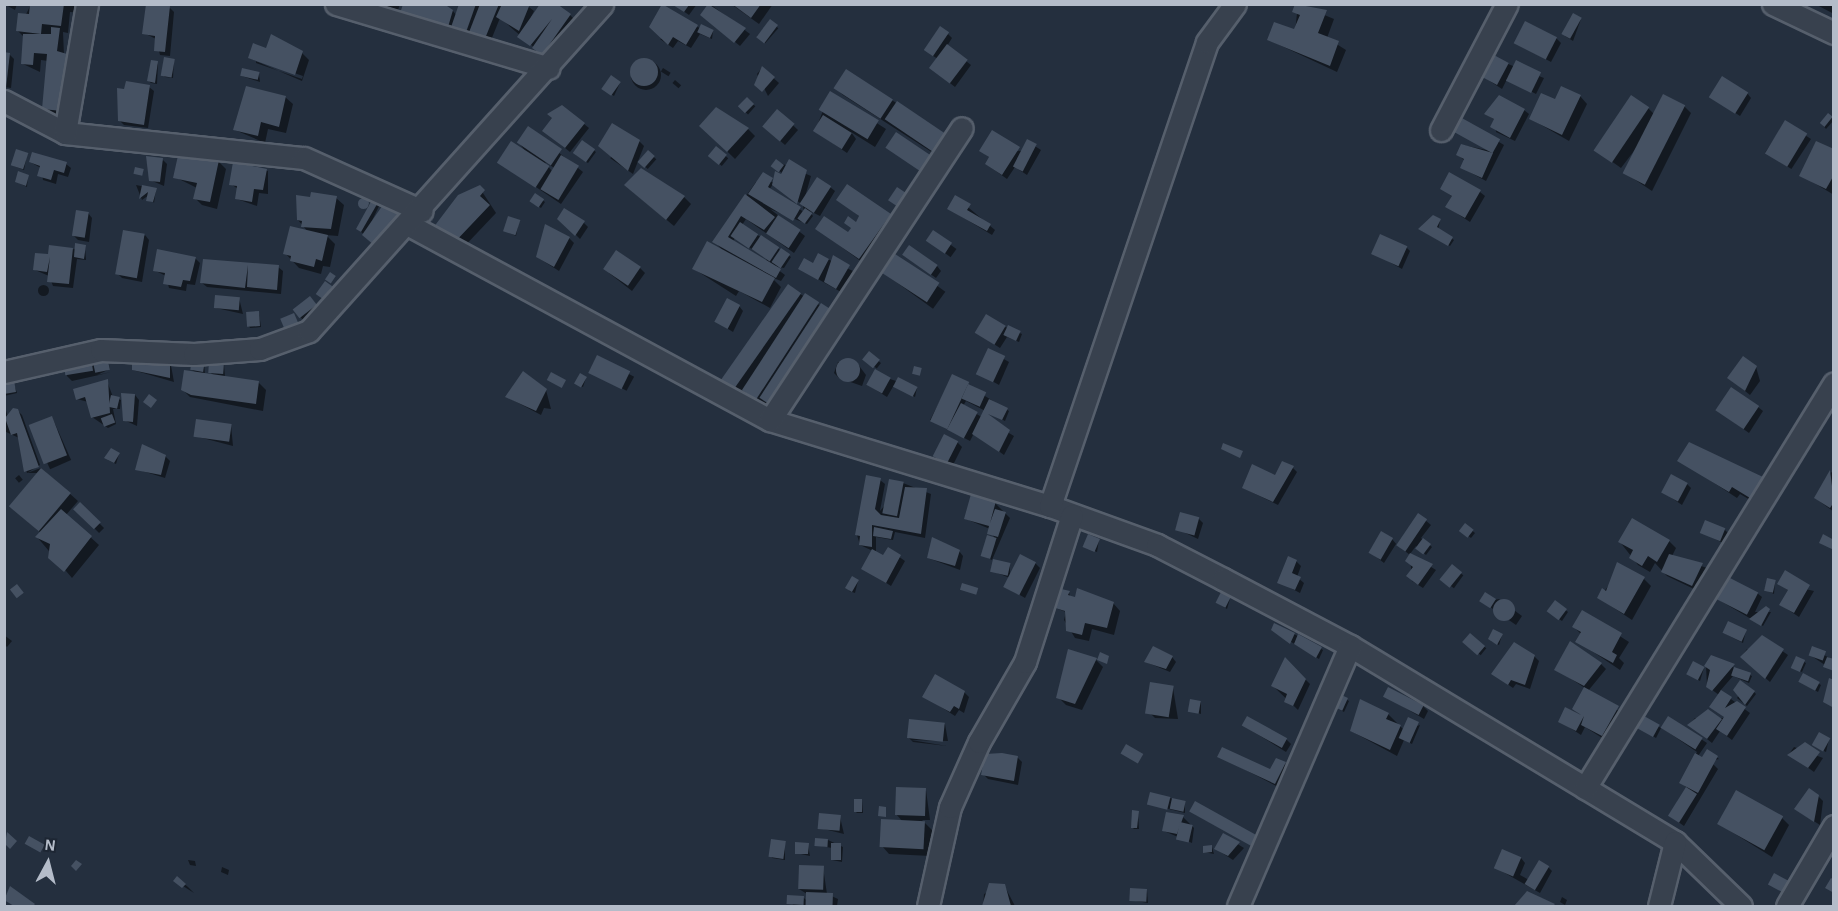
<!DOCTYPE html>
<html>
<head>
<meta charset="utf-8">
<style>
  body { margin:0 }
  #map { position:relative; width:1838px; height:911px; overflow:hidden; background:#242f3e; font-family:"Alegreya Sans",sans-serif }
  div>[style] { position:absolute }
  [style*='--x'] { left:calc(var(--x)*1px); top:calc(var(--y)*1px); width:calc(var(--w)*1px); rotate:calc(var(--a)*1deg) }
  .shadow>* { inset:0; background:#0007; transform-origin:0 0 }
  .round { border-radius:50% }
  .building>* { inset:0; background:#455162; transform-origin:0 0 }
  .roads { filter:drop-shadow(2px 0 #565f6c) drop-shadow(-2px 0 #565f6c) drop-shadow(0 2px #565f6c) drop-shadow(0 -2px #565f6c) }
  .minor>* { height:21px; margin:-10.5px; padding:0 10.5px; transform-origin:10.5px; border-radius:10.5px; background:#38414e }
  span { translate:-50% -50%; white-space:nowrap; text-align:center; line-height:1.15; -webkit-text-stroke:4.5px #1d2633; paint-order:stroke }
  .frame { position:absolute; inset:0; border:6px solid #b4bcc9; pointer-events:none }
  .north { position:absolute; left:18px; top:833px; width:60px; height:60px; -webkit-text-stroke:4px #1d2633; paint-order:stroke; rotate:7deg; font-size:16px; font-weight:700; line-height:24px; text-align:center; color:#b4bcc9 }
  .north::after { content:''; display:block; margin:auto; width:21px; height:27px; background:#b4bcc9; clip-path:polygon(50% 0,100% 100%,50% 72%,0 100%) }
</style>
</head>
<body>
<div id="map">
  <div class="shadow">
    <i style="clip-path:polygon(4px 4px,17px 4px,15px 10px)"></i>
    <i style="clip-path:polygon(31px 4px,83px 4px,82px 13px,70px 12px,68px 33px,63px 32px,64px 55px,73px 63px,69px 117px,51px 116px,44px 109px,48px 61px,41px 60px,40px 72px,23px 64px,25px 38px,18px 31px)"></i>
    <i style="clip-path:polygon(372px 4px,400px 4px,397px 13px)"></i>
    <i style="clip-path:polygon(460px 4px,525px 4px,534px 11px,531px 17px,570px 15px,577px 22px,550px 61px,500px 18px,487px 50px,407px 27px,453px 11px,457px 16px)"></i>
    <i style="clip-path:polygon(673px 4px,697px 4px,689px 15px)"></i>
    <i style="clip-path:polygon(710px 4px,750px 34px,740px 46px,702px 15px)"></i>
    <i style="clip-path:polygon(731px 4px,773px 4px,759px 24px)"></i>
    <i style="clip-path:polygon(1298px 4px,1334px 19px,1327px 38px,1346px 50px,1337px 72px,1269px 40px,1295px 32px)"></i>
    <i style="clip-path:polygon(1815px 4px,1834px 4px,1834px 14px)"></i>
    <i style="clip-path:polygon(170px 8px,174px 12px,170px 56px,160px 55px,156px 39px,144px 33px)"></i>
    <i style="clip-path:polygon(1581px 19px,1573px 41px,1565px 36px)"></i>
    <i style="left:770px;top:21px;width:11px;height:20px;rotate:41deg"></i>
    <i style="clip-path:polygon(697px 27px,713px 31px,712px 39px,700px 34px,691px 48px,678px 41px,673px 48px,660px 39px)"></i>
    <i style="clip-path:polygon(948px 34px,952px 38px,947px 46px,971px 65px,955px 87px,936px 72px,938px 59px,930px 54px)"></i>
    <i style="clip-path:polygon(1556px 38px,1561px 43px,1551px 62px,1516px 43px)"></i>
    <i style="clip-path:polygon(evenodd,302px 53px,309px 60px,302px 81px,249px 58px,302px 53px,256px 60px,303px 76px,302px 79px,256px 63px,256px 60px)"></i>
    <i style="clip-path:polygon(9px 54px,14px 59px,11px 88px,4px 87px)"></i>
    <i style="clip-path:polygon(174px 60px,173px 78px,165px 77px,163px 75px)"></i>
    <i class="round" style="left:631px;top:60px;width:30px;height:30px"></i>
    <i style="clip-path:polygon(158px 63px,157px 84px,151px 83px,149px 81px)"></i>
    <i style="clip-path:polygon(1508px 64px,1544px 78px,1536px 94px,1507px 79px,1502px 89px,1482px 76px)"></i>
    <i style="left:663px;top:68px;width:9px;height:4px;rotate:32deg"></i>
    <i style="clip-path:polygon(762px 68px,779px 83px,768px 96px,757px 74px)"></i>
    <i style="clip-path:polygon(847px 71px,944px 134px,952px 142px,941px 158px,843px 95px,835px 88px)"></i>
    <i style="clip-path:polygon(259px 74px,260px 82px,242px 76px)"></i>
    <i style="left:675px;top:80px;width:8px;height:4px;rotate:40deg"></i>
    <i style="clip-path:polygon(620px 83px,614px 96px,605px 90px)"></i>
    <i style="clip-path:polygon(149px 87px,154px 91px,148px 128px,124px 125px,119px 120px)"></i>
    <i style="clip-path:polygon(830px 93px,886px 129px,875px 147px,851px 132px,856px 139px,847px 153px,815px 131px)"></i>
    <i style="clip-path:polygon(1747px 93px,1751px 98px,1740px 116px,1711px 97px)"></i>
    <i style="clip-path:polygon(1580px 96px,1587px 104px,1569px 141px,1531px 119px,1556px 101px)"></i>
    <i style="clip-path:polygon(285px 97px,293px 104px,286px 133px,268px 129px,265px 143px,235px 130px)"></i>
    <i style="left:747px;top:99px;width:11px;height:11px;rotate:41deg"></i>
    <i style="clip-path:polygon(1684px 106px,1691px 113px,1652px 191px,1625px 173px,1640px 143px,1621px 168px,1597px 151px,1648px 108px,1654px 114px)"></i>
    <i style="clip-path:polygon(1524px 110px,1529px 114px,1515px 141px,1496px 132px,1495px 120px,1486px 114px)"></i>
    <i style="clip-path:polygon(778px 111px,798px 130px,785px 145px,769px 131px)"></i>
    <i style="clip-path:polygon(1829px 115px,1834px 120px,1826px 129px,1821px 123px)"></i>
    <i style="clip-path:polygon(1461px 119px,1504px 145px,1486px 181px,1462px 168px,1465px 161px,1458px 155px,1462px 145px,1487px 150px,1455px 130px)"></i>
    <i style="left:1785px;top:122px;width:31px;height:36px;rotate:33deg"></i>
    <i style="clip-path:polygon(584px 124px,589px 128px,570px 152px,549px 135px)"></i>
    <i style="clip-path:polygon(701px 126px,748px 129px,755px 136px,735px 159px)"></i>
    <i style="clip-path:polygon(evenodd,528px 128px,583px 172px,561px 204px,499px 162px,526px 152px,519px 143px,528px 128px,546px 162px,554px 168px,552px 171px,545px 163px,546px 162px)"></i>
    <i style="clip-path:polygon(639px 141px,644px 146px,633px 174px,610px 158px)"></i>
    <i style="clip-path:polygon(1027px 141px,1041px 150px,1027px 175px,1015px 167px,1007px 179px,986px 164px,990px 158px,980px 150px,1022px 151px)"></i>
    <i style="clip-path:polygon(582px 142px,596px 152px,588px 163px,576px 155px)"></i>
    <i style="left:716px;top:148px;width:16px;height:10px;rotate:40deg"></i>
    <i style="clip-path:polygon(1834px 151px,1834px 195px,1801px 175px)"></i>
    <i style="left:648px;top:152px;width:11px;height:13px;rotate:41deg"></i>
    <i style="clip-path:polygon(27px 154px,24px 170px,14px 166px)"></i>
    <i style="clip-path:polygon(163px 160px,167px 164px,164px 186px,150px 180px)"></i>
    <i style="clip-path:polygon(evenodd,776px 161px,811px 176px,805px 197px,830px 187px,835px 191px,820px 216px,808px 210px,813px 216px,807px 224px,770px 209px,805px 236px,794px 253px,746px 219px,742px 225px,791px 257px,784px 268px,773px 266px,785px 275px,781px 281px,771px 277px,781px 287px,770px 308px,739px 291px,736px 296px,694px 269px,726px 254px,714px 241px,756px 182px,775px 182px,782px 173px,774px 167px,776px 161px,773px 184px,803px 205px,804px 212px,769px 190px,773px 184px,776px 161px,735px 238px,767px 259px,765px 261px,733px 241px,735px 238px)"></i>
    <i style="clip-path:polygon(30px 162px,66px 164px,71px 168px,68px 177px,58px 174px,56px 184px,43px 180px,41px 168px)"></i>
    <i style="clip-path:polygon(219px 162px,226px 169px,217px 209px,202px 205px,195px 198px,197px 188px,175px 177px)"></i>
    <i style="clip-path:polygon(234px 163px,268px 171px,268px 194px,259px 193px,257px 206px,237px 199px,238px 189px,231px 184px)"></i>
    <i style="clip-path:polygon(28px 176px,27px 187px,17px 182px)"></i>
    <i style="clip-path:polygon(136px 185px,156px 189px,154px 203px,149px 195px,142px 200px)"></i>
    <i style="clip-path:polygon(479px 187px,496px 213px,460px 251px,435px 228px)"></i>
    <i style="clip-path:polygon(1442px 189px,1480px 192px,1485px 196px,1470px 222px,1447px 207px,1453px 197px)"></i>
    <i style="clip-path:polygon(633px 192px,684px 197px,691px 204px,674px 226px)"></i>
    <i style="clip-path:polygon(535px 195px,545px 202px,541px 208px,533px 203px)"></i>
    <i style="clip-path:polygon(956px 197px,995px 230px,992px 235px,949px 209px)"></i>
    <i style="clip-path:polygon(336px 198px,344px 205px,338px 236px,326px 235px,335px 244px,330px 267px,323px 266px,321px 274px,299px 268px,285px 253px,308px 232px,298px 220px,311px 199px)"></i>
    <i style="clip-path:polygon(375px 198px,381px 202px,367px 231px,388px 201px,405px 216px,380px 248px,360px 231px)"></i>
    <i style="clip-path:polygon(365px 199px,370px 206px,364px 209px,361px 200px)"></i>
    <i style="clip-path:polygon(838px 199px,897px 223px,866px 265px,817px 229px,848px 235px,856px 224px,860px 217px)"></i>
    <i style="clip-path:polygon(88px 213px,92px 218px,89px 242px,78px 240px,73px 235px)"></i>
    <i style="clip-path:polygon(559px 218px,584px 223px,588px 227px,580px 239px)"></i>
    <i style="clip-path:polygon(519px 221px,516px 236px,504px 230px)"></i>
    <i style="clip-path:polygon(1440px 221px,1438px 230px,1454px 240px,1450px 246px,1422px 231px)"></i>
    <i style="left:933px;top:232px;width:29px;height:10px;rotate:36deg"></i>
    <i style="clip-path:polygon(145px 235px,149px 240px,142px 282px,122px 278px,117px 273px)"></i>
    <i style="clip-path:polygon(569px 238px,574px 243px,559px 271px,537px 257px)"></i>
    <i style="clip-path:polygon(85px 246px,86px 260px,77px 259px,73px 288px,53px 286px,49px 276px,35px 270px,49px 256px)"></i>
    <i style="clip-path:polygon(1406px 247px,1410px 251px,1402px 269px,1373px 253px)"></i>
    <i style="clip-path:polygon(819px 255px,853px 271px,841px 292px,800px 269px,814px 265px)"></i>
    <i style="left:896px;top:256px;width:61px;height:21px;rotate:36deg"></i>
    <i style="clip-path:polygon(195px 258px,200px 263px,195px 285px,187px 284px,186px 291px,169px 288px,166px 276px,154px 270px)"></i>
    <i style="clip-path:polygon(909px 259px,937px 266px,941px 271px,936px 278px)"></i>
    <i style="clip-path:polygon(205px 261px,278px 267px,283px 271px,281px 294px,207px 287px,202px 283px)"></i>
    <i style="clip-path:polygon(640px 268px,645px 273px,632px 291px,609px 273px)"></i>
    <i style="left:325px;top:283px;width:9px;height:14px;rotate:41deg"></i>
    <i class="round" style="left:37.5px;top:284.5px;width:11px;height:11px"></i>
    <i style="clip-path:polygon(800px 294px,821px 306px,768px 405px,747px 393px,744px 397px,732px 389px)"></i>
    <i style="clip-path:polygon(239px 298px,243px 314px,216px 308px)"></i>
    <i style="clip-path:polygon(310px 298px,318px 308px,303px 320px,297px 313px)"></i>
    <i style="clip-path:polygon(739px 306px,743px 311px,733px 332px,717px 322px)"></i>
    <i style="clip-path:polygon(259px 313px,261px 327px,250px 328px,249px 326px)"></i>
    <i style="clip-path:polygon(1005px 327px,1022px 334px,1019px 342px,1007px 337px,1000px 348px,977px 333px)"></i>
    <i style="clip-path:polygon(988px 350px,1009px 362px,999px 385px,978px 373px)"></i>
    <i style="left:869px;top:354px;width:15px;height:7px;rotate:37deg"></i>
    <i style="left:597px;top:357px;width:42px;height:16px;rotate:28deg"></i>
    <i style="clip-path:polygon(108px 360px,110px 369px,97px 375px,111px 372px,99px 375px,72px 381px,67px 376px,65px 364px)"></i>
    <i style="clip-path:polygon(170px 360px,174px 382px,133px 370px)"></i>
    <i style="clip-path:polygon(204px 362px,205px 375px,214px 376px,210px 372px,224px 364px,225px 377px,258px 382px,266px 390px,263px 411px,190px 397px,183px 390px,196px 373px,192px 370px)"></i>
    <i style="clip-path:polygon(838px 362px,857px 363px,866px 375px,862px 386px,839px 378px,834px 373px)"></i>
    <i style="clip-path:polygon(1756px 367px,1760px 381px,1750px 395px,1729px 378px)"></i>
    <i style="clip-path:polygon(953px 376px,1009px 411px,1005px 421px,966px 401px,963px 406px,1014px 436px,1004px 455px,974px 433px,970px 441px,930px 420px)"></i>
    <i style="clip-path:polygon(586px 378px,583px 387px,578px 385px)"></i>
    <i style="clip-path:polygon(890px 379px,917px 388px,915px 397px,894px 385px,887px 397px,868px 385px)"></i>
    <i style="clip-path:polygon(13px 381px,17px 393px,4px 396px,4px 383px)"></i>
    <i style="clip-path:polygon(107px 381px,113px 397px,121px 400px,120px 409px,113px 409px,116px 424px,108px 428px,92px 417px,88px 402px,77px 399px)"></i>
    <i style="clip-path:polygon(546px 390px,551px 409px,544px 408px,541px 415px,507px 397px)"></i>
    <i style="clip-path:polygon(135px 395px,139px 400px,137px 426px,124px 420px)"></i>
    <i style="clip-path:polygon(4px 404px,8px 417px,17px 410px,22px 415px,40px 465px,27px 473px,19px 438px,4px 431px)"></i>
    <i style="clip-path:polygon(1758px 407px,1763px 411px,1749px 433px,1718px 411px)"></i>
    <i style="left:52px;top:417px;width:47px;height:23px;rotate:66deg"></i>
    <i style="clip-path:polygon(231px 425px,233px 446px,195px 436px)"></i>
    <i style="clip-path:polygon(957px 442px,962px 447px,952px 467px,935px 456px)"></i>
    <i style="clip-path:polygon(119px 454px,116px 464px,108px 460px)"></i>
    <i style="clip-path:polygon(165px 456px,170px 461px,165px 478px,136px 469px)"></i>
    <i style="clip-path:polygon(1679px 460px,1762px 478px,1769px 485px,1757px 504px,1740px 494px,1737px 498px)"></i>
    <i style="clip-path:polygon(41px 468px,78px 501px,66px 515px,99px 545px,72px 578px,37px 537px,41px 533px,11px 507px,38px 473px,27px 473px)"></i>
    <i style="clip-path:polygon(1293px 468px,1297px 472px,1278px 505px,1243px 488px)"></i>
    <i style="clip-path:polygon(1831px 472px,1834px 474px,1834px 512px,1815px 498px)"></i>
    <i style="left:19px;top:475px;width:6px;height:5px;rotate:51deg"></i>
    <i style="clip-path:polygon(880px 480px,885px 484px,880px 511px,903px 483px,931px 494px,925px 538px,895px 532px,893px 540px,876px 537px,876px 552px,884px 557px,888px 549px,905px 561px,891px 586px,863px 568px,873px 551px,860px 545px,857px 535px)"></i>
    <i style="clip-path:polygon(1687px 484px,1691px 488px,1682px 505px,1663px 492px)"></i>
    <i style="clip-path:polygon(995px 503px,1010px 518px,992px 560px,982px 555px,995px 539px,990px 529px,966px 519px)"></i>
    <i style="left:80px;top:504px;width:34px;height:7px;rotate:45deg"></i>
    <i style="clip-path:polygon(1419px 515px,1431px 525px,1421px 538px,1432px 547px,1426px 555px,1416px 546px,1410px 554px,1436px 570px,1423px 588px,1412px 581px,1410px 555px,1396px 544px,1384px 563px,1370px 552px,1392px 539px,1397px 545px)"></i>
    <i style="clip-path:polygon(1198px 518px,1203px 523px,1198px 539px,1177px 529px)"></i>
    <i style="clip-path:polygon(1465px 525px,1475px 533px,1471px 538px,1461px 531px)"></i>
    <i style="clip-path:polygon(1724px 529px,1729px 534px,1725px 544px,1701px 532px)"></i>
    <i style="clip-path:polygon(1099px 540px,1097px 552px,1087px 548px)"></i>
    <i style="clip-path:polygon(1669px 541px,1676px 548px,1672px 556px,1707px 568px,1696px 590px,1667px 576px,1655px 563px,1650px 572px,1638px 565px,1620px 542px)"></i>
    <i style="clip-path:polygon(959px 551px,963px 556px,960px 570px,928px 558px)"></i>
    <i style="clip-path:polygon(1296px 561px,1301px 566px,1297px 577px,1304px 583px,1300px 593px,1279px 582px)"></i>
    <i style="clip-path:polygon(1035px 563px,1040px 568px,1025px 598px,1006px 587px)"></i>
    <i style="clip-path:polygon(1010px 564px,1010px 578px,992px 571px)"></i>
    <i style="left:1452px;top:567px;width:14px;height:16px;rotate:36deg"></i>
    <i style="clip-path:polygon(1616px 576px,1644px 579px,1651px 586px,1632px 620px,1599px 598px)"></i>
    <i style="clip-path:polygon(858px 581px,855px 593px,849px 591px)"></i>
    <i style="clip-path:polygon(1775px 582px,1774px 594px,1764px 589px)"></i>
    <i style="clip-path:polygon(1779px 583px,1814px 591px,1799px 617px,1781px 605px,1789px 591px)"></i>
    <i style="clip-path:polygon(1069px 592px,1070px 597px,1113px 603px,1120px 611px,1114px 635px,1092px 629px,1089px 641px,1075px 638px,1064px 620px,1066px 612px,1053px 607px)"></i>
    <i style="clip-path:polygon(1757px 593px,1762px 597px,1755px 612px,1771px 612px,1763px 626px,1719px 600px)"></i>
    <i style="clip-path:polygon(1230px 599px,1227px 609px,1219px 604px)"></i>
    <i style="clip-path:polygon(1499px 599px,1522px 616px,1516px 625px,1483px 602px)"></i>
    <i style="clip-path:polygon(1555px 602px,1568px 612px,1562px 621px,1550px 613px)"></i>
    <i style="clip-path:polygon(1582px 612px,1629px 642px,1619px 658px,1624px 663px,1620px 670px,1577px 641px,1581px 634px,1574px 627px)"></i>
    <i style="clip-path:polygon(1746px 631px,1743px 643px,1726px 634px)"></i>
    <i style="clip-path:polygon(1275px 632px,1294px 634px,1323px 650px,1319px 659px)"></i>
    <i style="clip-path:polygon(4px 635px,12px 641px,7px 647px,4px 644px)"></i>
    <i style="left:1470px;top:635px;width:21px;height:9px;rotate:39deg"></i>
    <i style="clip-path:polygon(1502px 635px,1499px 645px,1491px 641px)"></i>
    <i style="clip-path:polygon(1762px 637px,1788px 655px,1770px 682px,1741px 657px,1747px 649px,1752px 652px)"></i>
    <i style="clip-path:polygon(1813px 648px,1834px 661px,1834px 671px,1810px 655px)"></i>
    <i style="clip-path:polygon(1534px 656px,1539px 661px,1530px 689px,1516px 684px,1513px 688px,1493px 674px)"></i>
    <i style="clip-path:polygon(1172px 657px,1176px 662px,1170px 672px,1146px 662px)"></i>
    <i style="clip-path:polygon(1711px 657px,1752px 676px,1749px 683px,1733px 676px,1720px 691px,1750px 713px,1732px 740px,1720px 731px,1712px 743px,1689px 725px,1695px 718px,1726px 718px,1711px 707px,1719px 695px,1707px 686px,1706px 666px)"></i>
    <i style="clip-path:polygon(1796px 658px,1806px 663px,1802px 672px,1794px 668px)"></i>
    <i style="clip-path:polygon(1285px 659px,1310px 684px,1298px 710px,1273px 686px)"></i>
    <i style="clip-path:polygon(1096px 660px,1103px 667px,1082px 710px,1066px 705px,1058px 697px)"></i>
    <i style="clip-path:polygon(1601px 664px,1606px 669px,1588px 691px,1625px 715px,1610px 743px,1585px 727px,1581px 735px,1560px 721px,1580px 715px,1574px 709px,1585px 688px,1556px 669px)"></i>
    <i style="clip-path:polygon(1704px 668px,1700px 681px,1688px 674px)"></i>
    <i style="clip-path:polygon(1804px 675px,1821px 685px,1818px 692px,1802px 683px)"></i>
    <i style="clip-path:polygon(1173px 688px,1178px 719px,1155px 718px,1151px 714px)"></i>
    <i style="clip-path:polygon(964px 692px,969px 697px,964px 713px,959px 710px,955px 716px,924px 696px)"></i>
    <i style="clip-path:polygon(1740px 694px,1754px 692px,1756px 694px,1747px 706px,1737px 698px)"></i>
    <i style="clip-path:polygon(1338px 695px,1349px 701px,1344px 712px,1335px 707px)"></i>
    <i style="clip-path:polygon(1385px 696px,1423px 706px,1428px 711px,1424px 719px)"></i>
    <i style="clip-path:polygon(1201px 702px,1201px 714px,1190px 711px)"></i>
    <i style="clip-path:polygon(1388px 714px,1404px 730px,1420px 725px,1412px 744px,1404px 740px,1397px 756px,1351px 731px)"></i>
    <i style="clip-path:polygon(1645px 718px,1661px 728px,1656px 738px,1641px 729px)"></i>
    <i style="clip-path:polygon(1669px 718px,1707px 743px,1698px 756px,1710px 762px,1707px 751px,1719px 759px,1710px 761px,1718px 769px,1684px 826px,1670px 816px,1687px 788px,1681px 782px,1697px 752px,1662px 728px)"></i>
    <i style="clip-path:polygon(945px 724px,948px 741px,911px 740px,947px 746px,913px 742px,908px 737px)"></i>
    <i style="clip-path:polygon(1244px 726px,1286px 739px,1291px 744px,1286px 752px)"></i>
    <i style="clip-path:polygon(1829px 739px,1826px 752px,1816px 747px)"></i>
    <i style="clip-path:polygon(1794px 747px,1823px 758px,1814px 772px,1789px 754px)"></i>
    <i style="clip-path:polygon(987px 756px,1018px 758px,1022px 762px,1018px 785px,988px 779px,983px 774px)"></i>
    <i style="clip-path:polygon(1219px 756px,1271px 771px,1285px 764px,1290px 768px,1280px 788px)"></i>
    <i style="clip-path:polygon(926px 790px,930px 820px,922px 820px,932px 830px,931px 856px,889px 854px,882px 846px,903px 822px,896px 814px)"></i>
    <i style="clip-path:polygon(1818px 796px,1823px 801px,1820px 825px,1801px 813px)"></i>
    <i style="clip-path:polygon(1169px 798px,1185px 802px,1185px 813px,1149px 804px)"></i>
    <i style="clip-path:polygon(862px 801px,863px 813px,857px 813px,855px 811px)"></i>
    <i style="clip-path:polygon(1195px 803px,1256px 836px,1261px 841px,1257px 848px,1196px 815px,1191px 810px)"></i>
    <i style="clip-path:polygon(1138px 812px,1139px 829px,1134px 829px,1132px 827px)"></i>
    <i style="clip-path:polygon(840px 817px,844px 834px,820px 828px)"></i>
    <i style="clip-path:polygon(1183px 817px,1194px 828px,1192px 843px,1164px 831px)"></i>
    <i style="clip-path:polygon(1782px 818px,1789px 825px,1772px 857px,1719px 824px)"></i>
    <i style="clip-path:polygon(1223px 835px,1244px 848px,1233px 860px,1216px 849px)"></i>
    <i style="clip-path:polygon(828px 840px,843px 847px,842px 862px,832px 860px,832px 848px,816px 845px)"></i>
    <i style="clip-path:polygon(785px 843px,785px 860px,772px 858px,771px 856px)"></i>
    <i style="clip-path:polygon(808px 845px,810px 856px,796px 853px)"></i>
    <i style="clip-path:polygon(1212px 847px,1214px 854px,1204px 852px)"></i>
    <i style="clip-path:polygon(1521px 858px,1525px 863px,1520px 875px,1529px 880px,1548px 867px,1552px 871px,1540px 893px,1496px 868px)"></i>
    <i style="clip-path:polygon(188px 860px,195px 861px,196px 866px,190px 865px)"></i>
    <i style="clip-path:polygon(222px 867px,229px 870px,228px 875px,221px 872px)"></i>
    <i style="clip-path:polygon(823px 867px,827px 894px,838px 899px,837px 906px,791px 906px,803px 897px,807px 901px,807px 894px,799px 889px)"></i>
    <i style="clip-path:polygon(177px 878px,188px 887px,194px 893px,175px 881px)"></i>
    <i style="clip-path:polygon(1004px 885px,1015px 906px,983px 906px,984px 894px)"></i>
    <i style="clip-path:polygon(10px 888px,34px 905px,35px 906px,15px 906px,4px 899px)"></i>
    <i style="clip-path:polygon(1147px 890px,1148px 903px,1130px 900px)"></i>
    <i style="clip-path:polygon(1527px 893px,1554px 905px,1555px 906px,1518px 906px)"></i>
    <i style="clip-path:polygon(1562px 897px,1567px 900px,1565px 905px,1560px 902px)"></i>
  </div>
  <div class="building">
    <i style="clip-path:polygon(30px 4px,64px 4px,61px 26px,42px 24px,41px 34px,16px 31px,18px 13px,29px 14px)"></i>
    <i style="clip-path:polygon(146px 4px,170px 6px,165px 52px,154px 51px,155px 36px,142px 34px)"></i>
    <i style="clip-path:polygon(403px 4px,444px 4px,453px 10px,446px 34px,398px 20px)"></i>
    <i style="clip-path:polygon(459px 4px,476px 4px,464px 38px,449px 33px)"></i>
    <i style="clip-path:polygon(480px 4px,499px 4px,482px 46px,466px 40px)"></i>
    <i style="clip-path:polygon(502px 4px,530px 4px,519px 31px,496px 17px)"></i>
    <i style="clip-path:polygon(540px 4px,557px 4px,571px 14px,542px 55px,532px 48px,552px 19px,530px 46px,517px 37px)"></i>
    <i style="clip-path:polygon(662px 4px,698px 25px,686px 45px,673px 37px,668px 45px,649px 27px)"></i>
    <i style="clip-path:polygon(708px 4px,746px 28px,734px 43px,700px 15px)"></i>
    <i style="clip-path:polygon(732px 4px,761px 4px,751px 18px)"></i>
    <i style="clip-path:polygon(1295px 4px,1327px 10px,1318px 33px,1339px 41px,1330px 66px,1267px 40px,1274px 22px,1294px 29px,1300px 15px,1292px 12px)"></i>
    <i style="clip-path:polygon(673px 5px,689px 5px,684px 12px)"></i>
    <i style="left:1573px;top:13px;width:10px;height:24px;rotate:29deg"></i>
    <i style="left:770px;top:19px;width:10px;height:23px;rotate:37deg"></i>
    <i style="left:1525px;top:21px;width:36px;height:25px;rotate:27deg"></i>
    <i style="left:701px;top:24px;width:14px;height:9px;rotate:25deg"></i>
    <i style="left:940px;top:26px;width:11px;height:29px;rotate:34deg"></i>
    <i style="clip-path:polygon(51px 27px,60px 28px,57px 51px,67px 54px,62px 111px,42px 109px,47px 54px,34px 53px,33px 65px,21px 64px,23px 34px,51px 34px)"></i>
    <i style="clip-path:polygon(271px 34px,303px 51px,295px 75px,248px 58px,253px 43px,266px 48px)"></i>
    <i style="left:947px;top:44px;width:26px;height:30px;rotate:37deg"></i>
    <i style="clip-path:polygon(4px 52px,10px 53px,6px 88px,4px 88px)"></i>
    <i style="left:1492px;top:54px;width:19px;height:25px;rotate:28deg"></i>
    <i style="left:164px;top:57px;width:11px;height:19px;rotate:10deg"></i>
    <i class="round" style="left:630px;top:58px;width:28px;height:28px"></i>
    <i style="clip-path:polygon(151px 60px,158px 61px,155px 83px,147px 81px)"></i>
    <i style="left:1516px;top:60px;width:28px;height:23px;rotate:26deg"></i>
    <i style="clip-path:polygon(762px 66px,775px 77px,762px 92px,754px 85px)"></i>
    <i style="left:242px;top:68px;width:18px;height:8px;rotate:13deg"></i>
    <i style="left:846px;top:69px;width:56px;height:23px;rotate:33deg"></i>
    <i style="left:611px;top:75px;width:12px;height:17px;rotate:35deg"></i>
    <i style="left:1722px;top:76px;width:31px;height:25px;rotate:32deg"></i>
    <i style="clip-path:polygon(126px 81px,150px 85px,144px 125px,118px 121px,117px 88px,124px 89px)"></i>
    <i style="clip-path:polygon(246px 86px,286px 96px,279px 127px,261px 122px,258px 136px,233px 130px)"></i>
    <i style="clip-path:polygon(1561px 86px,1581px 95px,1562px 135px,1529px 119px,1541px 93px,1555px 99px)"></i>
    <i style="left:830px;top:91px;width:57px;height:22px;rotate:31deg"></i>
    <i style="left:1663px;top:94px;width:25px;height:89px;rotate:27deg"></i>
    <i style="clip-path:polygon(1499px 95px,1525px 109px,1510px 138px,1490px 127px,1494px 119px,1484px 114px)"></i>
    <i style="left:1631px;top:95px;width:22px;height:67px;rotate:34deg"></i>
    <i style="left:747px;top:97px;width:10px;height:13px;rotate:45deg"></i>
    <i style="left:897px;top:101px;width:58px;height:22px;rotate:34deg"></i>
    <i style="clip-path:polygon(562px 105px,585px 123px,565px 148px,542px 131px,552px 118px,547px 114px)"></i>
    <i style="clip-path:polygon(716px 107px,749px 128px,727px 152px,699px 126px)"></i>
    <i style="left:777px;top:109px;width:23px;height:23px;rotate:40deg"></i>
    <i style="left:1828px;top:113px;width:6px;height:13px;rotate:39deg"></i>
    <i style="left:823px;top:115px;width:34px;height:19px;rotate:32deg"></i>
    <i style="left:1460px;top:117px;width:46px;height:16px;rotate:29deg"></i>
    <i style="left:1785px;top:120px;width:26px;height:39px;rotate:31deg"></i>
    <i style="clip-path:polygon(612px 123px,640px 140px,628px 171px,598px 146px)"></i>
    <i style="left:528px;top:126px;width:41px;height:20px;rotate:34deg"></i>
    <i style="clip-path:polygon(992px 130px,1020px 147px,1002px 175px,985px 164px,989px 157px,979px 151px)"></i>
    <i style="left:896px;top:132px;width:43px;height:19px;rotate:34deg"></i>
    <i style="left:1027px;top:139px;width:11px;height:31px;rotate:27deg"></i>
    <i style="left:582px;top:140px;width:16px;height:16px;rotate:35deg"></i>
    <i style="left:511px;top:141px;width:46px;height:26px;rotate:33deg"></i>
    <i style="clip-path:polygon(1816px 141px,1834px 149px,1834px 175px,1826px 189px,1799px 176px)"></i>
    <i style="clip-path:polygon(1461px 144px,1493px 153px,1482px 178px,1460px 168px,1464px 159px,1456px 155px)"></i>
    <i style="left:716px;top:146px;width:14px;height:13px;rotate:39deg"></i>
    <i style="left:16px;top:149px;width:13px;height:17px;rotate:18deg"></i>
    <i style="left:648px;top:150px;width:9px;height:16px;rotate:41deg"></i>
    <i style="clip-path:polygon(179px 151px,219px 160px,210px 202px,193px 199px,197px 183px,173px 178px)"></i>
    <i style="clip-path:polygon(32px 152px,67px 162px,64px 173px,54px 170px,51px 180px,37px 176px,40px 166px,29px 162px)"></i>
    <i style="left:561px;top:155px;width:21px;height:40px;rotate:31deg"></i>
    <i style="clip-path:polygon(146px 156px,163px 158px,160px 182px,149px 181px)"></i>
    <i style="left:776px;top:159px;width:10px;height:9px;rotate:37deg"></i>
    <i style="clip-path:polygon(789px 159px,807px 170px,797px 204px,772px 185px,775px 171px,781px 174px)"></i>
    <i style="clip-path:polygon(233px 162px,267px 169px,263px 190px,254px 189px,252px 202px,235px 199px,237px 186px,229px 185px)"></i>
    <i style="left:135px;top:167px;width:9px;height:7px;rotate:13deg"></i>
    <i style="clip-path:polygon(641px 168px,685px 196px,666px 220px,624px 185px)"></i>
    <i style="clip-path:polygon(18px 171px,29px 175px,26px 186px,15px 182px)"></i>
    <i style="clip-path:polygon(763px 172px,773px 178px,768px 187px,801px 207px,793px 221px,748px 194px)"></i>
    <i style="clip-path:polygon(1449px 172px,1481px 190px,1465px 218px,1445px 207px,1452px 196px,1440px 189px)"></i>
    <i style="left:817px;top:177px;width:17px;height:32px;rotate:33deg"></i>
    <i style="clip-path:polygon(847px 184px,891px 214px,859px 259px,815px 229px,824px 216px,848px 232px,851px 228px,844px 223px,848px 216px,856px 222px,859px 216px,836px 200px)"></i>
    <i style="clip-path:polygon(142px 185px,157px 188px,153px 202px,146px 201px,148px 192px,139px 199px)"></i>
    <i style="clip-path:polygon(480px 185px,485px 190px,480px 196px,490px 205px,452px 245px,433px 228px,458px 195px)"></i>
    <i style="left:897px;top:187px;width:14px;height:16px;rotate:34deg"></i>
    <i style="clip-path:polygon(311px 192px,337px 196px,331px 229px,301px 227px,302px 221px,297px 220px,296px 195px,310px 197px)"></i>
    <i style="left:535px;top:193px;width:11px;height:10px;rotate:34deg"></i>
    <i style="clip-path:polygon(745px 194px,775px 217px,764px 230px,741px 216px,728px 237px,781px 269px,776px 278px,712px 242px)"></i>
    <i style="clip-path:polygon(955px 195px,971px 204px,967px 210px,991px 224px,987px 231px,947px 209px)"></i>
    <i style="clip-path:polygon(374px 196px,380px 199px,361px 232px,356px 229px)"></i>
    <i class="round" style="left:357.5px;top:197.5px;width:11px;height:11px"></i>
    <i style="clip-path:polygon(387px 199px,401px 210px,374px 245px,362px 235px)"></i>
    <i style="clip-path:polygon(564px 208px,585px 221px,575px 236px,557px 219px)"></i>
    <i style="left:805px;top:208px;width:9px;height:13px;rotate:36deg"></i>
    <i style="left:76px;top:210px;width:13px;height:26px;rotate:9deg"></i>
    <i style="left:778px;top:215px;width:27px;height:22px;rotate:33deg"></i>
    <i style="clip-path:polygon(1433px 215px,1441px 219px,1437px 227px,1453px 237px,1448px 246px,1418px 229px)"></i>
    <i style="left:508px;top:216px;width:13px;height:16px;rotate:18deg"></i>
    <i style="left:740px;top:222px;width:22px;height:17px;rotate:34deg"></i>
    <i style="clip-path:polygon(545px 224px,570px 237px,554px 267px,536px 257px)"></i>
    <i style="clip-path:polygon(290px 226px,328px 235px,322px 261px,316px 259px,314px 267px,290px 261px,291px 256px,283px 254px)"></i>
    <i style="left:123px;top:230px;width:22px;height:45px;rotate:10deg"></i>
    <i style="left:933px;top:230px;width:23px;height:13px;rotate:34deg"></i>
    <i style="left:1380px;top:234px;width:30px;height:22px;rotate:24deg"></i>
    <i style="left:761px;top:235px;width:22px;height:17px;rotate:34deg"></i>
    <i style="clip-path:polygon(707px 241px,775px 278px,762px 302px,692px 269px)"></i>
    <i style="clip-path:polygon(75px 243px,86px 245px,84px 259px,74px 257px)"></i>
    <i style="clip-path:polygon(49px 245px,73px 248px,69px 284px,47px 282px,50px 257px,47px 272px,33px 270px,35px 253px,48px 254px)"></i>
    <i style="left:909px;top:245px;width:35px;height:12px;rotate:35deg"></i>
    <i style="left:781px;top:248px;width:11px;height:17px;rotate:34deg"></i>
    <i style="clip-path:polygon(157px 249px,196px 257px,190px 281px,183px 280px,181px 287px,163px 284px,165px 273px,153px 271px)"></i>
    <i style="left:616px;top:250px;width:30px;height:23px;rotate:34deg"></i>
    <i style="clip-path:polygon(818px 253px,829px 259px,818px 280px,798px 269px,804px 258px,813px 263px)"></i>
    <i style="left:895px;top:254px;width:53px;height:23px;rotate:33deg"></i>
    <i style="clip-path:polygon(833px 255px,850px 265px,836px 289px,824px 282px)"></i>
    <i style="clip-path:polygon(203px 259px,279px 265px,277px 290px,247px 287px,248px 265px,245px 288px,200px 283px)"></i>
    <i style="left:330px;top:272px;width:7px;height:9px;rotate:34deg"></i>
    <i style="left:325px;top:281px;width:9px;height:16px;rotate:36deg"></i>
    <i style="left:788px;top:284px;width:16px;height:118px;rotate:35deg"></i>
    <i style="left:805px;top:293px;width:17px;height:116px;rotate:33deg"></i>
    <i style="left:215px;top:295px;width:25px;height:13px;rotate:5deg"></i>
    <i style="left:310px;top:296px;width:11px;height:22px;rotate:52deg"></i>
    <i style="left:727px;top:298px;width:15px;height:27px;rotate:28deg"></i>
    <i style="left:821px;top:303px;width:17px;height:113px;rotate:33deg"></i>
    <i style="left:259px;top:311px;width:15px;height:13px;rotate:86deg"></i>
    <i style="left:294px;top:313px;width:13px;height:15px;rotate:67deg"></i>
    <i style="left:986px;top:314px;width:23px;height:22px;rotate:31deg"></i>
    <i style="left:1008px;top:325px;width:14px;height:11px;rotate:25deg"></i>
    <i style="left:988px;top:348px;width:19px;height:29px;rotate:25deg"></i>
    <i style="left:869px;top:351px;width:14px;height:11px;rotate:39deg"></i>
    <i style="left:597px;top:355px;width:37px;height:20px;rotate:26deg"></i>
    <i style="left:107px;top:356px;width:14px;height:15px;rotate:78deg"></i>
    <i style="clip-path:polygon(1743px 356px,1757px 366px,1745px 391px,1727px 378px)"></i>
    <i style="clip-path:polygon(132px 357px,170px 358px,170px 378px,132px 370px)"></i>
    <i style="left:91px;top:358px;width:13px;height:28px;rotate:81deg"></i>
    <i class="round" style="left:836px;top:358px;width:24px;height:24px"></i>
    <i style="left:192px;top:359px;width:13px;height:11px;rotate:9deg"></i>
    <i style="left:209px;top:362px;width:15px;height:11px;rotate:4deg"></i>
    <i style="left:914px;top:366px;width:8px;height:8px;rotate:14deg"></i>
    <i style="left:875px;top:369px;width:18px;height:18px;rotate:29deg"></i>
    <i style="clip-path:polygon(184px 370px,259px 381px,256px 404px,191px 395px,181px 390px)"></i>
    <i style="clip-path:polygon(523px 371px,547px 389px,536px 411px,505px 397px)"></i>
    <i style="left:551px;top:372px;width:17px;height:9px;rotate:28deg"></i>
    <i style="left:580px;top:373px;width:8px;height:12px;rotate:30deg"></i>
    <i style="left:952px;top:374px;width:19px;height:52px;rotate:25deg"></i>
    <i style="left:898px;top:377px;width:22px;height:11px;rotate:27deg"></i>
    <i style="clip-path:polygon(108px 379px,110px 413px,91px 418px,85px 397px,76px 400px,73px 389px)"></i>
    <i style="clip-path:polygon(14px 380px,16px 392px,4px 394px,4px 382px)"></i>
    <i style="left:968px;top:384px;width:20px;height:16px;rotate:24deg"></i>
    <i style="left:1731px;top:387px;width:34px;height:28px;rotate:34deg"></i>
    <i style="clip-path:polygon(121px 393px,135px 394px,133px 422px,123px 421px)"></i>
    <i style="left:149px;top:394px;width:10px;height:10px;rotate:37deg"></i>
    <i style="left:111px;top:395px;width:9px;height:12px;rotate:13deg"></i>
    <i style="clip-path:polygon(989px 399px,1008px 408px,1002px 420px,988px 414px,1010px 430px,999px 452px,972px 434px)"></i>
    <i style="left:961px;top:403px;width:19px;height:30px;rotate:28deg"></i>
    <i style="clip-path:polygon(13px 408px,18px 409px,39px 467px,24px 472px,17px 433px,11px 435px,5px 418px)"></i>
    <i style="left:112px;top:414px;width:9px;height:12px;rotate:69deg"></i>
    <i style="left:52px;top:416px;width:42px;height:25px;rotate:69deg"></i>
    <i style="left:196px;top:419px;width:36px;height:18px;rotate:8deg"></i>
    <i style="left:944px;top:434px;width:16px;height:25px;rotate:27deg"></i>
    <i style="clip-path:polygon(1689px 442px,1763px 477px,1750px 498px,1732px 487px,1729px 492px,1677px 461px)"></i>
    <i style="clip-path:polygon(1223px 443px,1243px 451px,1240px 458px,1221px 449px)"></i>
    <i style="clip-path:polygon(142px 444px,166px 455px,161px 475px,135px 470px)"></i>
    <i style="clip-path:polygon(111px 448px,120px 453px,114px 463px,104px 458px)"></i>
    <i style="clip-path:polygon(1282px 461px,1294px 466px,1273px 502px,1242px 488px,1252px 464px,1275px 475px)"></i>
    <i style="left:41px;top:468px;width:39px;height:50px;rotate:40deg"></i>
    <i style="clip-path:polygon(1830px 470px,1834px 502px,1830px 508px,1814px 498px)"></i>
    <i style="left:1671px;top:474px;width:19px;height:21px;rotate:28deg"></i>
    <i style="clip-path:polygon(866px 475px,881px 478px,875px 509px,881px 515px,899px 518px,905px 487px,927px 488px,921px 534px,872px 525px,872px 547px,859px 545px,860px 536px,855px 535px)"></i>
    <i style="left:889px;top:479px;width:15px;height:35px;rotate:11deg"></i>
    <i style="clip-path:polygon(971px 494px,996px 501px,990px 523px,995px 509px,1006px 512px,998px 537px,987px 534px,989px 526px,964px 519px)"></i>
    <i style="left:80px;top:502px;width:29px;height:10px;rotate:44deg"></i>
    <i style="clip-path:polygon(61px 509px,92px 536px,64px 572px,48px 558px,50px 544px,35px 537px)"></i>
    <i style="left:1180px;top:512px;width:20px;height:19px;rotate:15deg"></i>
    <i style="left:1418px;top:513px;width:11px;height:39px;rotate:34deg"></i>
    <i style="clip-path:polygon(1632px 518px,1670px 540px,1657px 562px,1648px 556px,1642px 566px,1629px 558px,1633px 550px,1618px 542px)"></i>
    <i style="left:1705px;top:520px;width:22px;height:14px;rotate:22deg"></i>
    <i style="left:1465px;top:523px;width:11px;height:10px;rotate:38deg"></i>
    <i style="clip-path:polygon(874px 527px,893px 531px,891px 539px,873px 536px)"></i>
    <i style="left:1381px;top:531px;width:14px;height:25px;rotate:30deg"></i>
    <i style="left:1088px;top:534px;width:13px;height:14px;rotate:23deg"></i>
    <i style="clip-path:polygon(1823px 534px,1834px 540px,1834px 550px,1819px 543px)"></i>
    <i style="left:987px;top:535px;width:10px;height:22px;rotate:17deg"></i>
    <i style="clip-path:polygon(932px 537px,960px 550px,955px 566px,927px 558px)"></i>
    <i style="left:1423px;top:538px;width:10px;height:13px;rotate:37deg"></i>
    <i style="clip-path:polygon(888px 547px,901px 555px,886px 583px,861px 569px,872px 549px,883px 555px)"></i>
    <i style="clip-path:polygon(1410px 553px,1433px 564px,1418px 585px,1406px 576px,1413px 567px,1405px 561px)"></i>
    <i style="left:1020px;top:554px;width:18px;height:37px;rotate:27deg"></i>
    <i style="clip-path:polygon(1669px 554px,1703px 563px,1692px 586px,1661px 572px)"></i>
    <i style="clip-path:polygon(1288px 556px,1297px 560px,1292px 573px,1301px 577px,1295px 590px,1277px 583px)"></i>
    <i style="left:993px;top:559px;width:18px;height:13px;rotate:13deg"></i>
    <i style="clip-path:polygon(1617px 562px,1645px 577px,1624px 614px,1597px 598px,1602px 588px,1606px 591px)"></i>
    <i style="left:1452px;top:564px;width:13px;height:20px;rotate:39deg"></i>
    <i style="clip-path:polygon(1785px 570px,1810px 585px,1794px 613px,1779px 605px,1788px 590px,1777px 584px)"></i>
    <i style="left:852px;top:576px;width:8px;height:14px;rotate:30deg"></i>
    <i style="left:1728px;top:577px;width:34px;height:25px;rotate:27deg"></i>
    <i style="left:1767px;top:578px;width:9px;height:13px;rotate:13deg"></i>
    <i style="left:962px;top:583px;width:17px;height:7px;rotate:17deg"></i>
    <i style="left:17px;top:584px;width:11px;height:9px;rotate:52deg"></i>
    <i style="clip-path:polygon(1057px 588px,1070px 591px,1068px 595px,1075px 597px,1077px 588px,1114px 602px,1107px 628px,1085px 623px,1082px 635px,1066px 631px,1065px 611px,1052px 607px)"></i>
    <i style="left:1221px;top:592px;width:11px;height:12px;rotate:27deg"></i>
    <i style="left:1485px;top:592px;width:13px;height:11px;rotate:32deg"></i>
    <i class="round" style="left:1493px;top:599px;width:22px;height:22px"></i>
    <i style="left:1555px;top:600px;width:15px;height:14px;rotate:37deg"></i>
    <i style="clip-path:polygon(1766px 606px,1770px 609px,1761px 626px,1749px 619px)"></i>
    <i style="clip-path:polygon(1582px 610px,1622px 633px,1612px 652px,1617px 655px,1613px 663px,1575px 642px,1581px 632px,1572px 627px)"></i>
    <i style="left:1728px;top:621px;width:21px;height:13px;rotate:25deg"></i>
    <i style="clip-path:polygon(1274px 623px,1295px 633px,1290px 644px,1271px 630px)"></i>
    <i style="clip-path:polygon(1493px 629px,1503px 634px,1497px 645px,1488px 639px)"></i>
    <i style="left:1470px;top:633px;width:20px;height:12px;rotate:41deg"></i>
    <i style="clip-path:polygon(1298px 634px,1322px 647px,1316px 658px,1294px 644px)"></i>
    <i style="clip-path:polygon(1762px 635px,1784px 649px,1765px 679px,1740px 657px)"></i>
    <i style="clip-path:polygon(1570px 641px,1602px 663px,1584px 686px,1554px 670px)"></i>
    <i style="clip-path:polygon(1514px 642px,1535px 655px,1525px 685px,1511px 680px,1508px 685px,1491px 674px)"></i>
    <i style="clip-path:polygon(1153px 646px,1173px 656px,1166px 669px,1144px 662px)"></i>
    <i style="left:1812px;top:646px;width:15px;height:10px;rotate:20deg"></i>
    <i style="clip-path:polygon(1068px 649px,1097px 658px,1075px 704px,1056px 698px)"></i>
    <i style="clip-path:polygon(1100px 652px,1109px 656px,1107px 664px,1097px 660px)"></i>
    <i style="clip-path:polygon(1711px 655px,1735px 664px,1712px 691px,1706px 687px,1710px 670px,1704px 666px)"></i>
    <i style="left:1796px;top:656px;width:10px;height:13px;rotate:24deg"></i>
    <i style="clip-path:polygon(1285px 657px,1306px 679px,1293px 706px,1284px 702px,1287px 694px,1271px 686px)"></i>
    <i style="clip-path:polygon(1827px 657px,1834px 659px,1834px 671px,1823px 667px)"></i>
    <i style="left:1693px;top:661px;width:13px;height:15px;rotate:27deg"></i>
    <i style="left:1734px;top:667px;width:18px;height:9px;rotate:19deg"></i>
    <i style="left:1803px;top:673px;width:19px;height:10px;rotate:28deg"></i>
    <i style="clip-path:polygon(935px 674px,965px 691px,959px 709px,954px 706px,950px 712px,922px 697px)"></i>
    <i style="clip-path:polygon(1829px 678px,1834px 680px,1834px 708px,1823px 702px)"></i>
    <i style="clip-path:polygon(1740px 680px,1755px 691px,1745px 705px,1733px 690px)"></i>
    <i style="left:1150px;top:682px;width:24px;height:32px;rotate:9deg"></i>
    <i style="left:1388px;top:687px;width:40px;height:11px;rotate:27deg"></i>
    <i style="clip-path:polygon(1584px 687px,1619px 706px,1602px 736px,1581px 725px,1584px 716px,1576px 731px,1558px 722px,1565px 707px,1581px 715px,1572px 709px)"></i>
    <i style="clip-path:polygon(1721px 690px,1732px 697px,1725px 708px,1737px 701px,1746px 707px,1727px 736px,1716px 729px,1724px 717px,1709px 707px)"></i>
    <i style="left:1337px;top:693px;width:12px;height:14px;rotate:24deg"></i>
    <i style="left:1190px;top:699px;width:11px;height:13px;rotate:10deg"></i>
    <i style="clip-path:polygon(1360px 699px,1389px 713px,1386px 719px,1401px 725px,1390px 750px,1350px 731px)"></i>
    <i style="clip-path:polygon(1708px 709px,1722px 719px,1707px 739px,1687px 725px)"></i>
    <i style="left:1247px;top:716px;width:46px;height:11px;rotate:29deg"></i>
    <i style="left:1644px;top:716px;width:18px;height:14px;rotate:29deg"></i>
    <i style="left:1668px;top:716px;width:41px;height:14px;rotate:32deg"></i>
    <i style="left:1408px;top:717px;width:12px;height:23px;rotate:24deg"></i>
    <i style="left:909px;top:719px;width:36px;height:19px;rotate:6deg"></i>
    <i style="left:1819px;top:732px;width:13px;height:15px;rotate:29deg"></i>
    <i style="clip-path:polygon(1805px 742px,1820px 752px,1808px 768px,1787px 755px)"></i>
    <i style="left:1126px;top:744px;width:20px;height:11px;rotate:30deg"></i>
    <i style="clip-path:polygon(1222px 747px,1270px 769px,1276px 758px,1286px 762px,1275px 784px,1217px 757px)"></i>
    <i style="clip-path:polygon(1707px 749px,1718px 756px,1698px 793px,1679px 783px,1695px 753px,1702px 757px)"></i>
    <i style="clip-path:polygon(1002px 753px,1018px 756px,1014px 781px,981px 775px,985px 754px)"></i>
    <i style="left:896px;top:787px;width:30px;height:28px;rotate:2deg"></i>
    <i style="left:1686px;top:787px;width:13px;height:34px;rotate:32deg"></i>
    <i style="clip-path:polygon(1809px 788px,1819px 795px,1814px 822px,1794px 809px)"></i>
    <i style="left:1736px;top:790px;width:54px;height:39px;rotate:29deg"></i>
    <i style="left:1150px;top:792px;width:21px;height:13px;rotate:14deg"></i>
    <i style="left:1172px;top:798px;width:14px;height:11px;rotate:12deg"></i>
    <i style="left:854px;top:799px;width:8px;height:13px"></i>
    <i style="left:1195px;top:801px;width:71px;height:12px;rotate:29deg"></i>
    <i style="clip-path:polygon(879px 806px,886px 807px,886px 817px,878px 816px)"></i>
    <i style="clip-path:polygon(1132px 810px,1139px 811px,1137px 828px,1131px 828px)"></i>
    <i style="clip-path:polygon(1166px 812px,1184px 815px,1177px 834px,1162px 831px)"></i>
    <i style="left:819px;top:813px;width:22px;height:16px;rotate:5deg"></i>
    <i style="left:881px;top:819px;width:44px;height:28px;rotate:3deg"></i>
    <i style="left:1180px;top:822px;width:13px;height:18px;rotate:13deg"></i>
    <i style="clip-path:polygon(7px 832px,17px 841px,10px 849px,5px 844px)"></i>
    <i style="clip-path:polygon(1223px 833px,1240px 842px,1228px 856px,1214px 849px)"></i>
    <i style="left:29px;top:836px;width:18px;height:9px;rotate:29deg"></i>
    <i style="left:815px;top:838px;width:13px;height:8px;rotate:4deg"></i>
    <i style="left:771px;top:839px;width:15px;height:18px;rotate:8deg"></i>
    <i style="clip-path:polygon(795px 842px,809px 843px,808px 854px,795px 854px)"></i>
    <i style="left:831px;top:843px;width:10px;height:17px"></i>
    <i style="clip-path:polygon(1212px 845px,1212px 852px,1203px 853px,1203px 846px)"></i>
    <i style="left:1502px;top:849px;width:21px;height:21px;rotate:23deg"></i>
    <i style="clip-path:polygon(76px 860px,82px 864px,76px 871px,71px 866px)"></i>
    <i style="left:1539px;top:860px;width:12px;height:28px;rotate:31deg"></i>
    <i style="left:799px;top:865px;width:25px;height:24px;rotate:2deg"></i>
    <i style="left:1774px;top:873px;width:19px;height:13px;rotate:28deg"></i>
    <i style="clip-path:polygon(177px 876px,186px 884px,182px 888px,173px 881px)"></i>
    <i style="clip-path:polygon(1831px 878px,1834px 880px,1834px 893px,1825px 888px)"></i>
    <i style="clip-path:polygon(989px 883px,1005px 884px,1011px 906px,982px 906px)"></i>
    <i style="clip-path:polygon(10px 886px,35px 904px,33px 906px,14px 906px,4px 900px)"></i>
    <i style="left:1130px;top:888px;width:17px;height:13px;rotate:3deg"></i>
    <i style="clip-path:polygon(1527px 891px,1555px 904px,1553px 906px,1514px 906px)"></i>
    <i style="left:806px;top:892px;width:27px;height:14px;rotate:2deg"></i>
    <i style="left:787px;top:895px;width:17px;height:9px;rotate:3deg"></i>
  </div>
  <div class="roads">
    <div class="minor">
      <i style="--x:336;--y:4;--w:222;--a:16.7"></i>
      <i style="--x:1773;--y:4;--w:68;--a:25.4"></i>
      <i style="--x:4;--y:101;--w:69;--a:27.7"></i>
      <i style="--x:65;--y:133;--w:240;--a:6"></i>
      <i style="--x:304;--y:158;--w:129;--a:24.2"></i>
      <i style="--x:1441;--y:130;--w:142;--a:-62.4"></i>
      <i style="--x:65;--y:133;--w:131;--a:-80.3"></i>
      <i style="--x:409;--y:225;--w:410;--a:28.4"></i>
      <i style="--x:770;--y:420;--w:293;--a:17.1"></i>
      <i style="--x:1050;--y:506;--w:114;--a:20"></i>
      <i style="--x:1157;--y:545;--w:74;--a:27.3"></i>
      <i style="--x:1223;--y:579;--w:144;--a:27.8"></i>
      <i style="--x:1350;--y:646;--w:380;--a:31.1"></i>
      <i style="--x:1675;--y:842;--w:92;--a:44.1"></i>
      <i style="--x:4;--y:372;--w:99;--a:-12.8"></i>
      <i style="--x:101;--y:350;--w:93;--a:2.5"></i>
      <i style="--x:194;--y:354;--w:66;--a:-4.3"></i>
      <i style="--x:260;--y:349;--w:52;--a:-20.2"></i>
      <i style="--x:309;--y:331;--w:439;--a:-48.1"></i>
      <i style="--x:770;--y:420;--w:349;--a:-56.7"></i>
      <i style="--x:1050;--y:506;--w:490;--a:-71.3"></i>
      <i style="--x:1207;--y:42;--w:47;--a:-53.6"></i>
      <i style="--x:1585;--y:788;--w:475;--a:-58.4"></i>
      <i style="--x:928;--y:906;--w:101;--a:-77.5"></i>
      <i style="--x:950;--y:807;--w:71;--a:-66"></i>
      <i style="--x:979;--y:742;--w:92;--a:-60.1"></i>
      <i style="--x:1025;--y:662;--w:154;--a:-72.3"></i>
      <i style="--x:1238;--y:906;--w:283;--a:-66.7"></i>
      <i style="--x:1659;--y:906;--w:66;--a:-76"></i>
      <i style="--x:1787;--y:906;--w:93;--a:-59.6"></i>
    </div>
  </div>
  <div class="frame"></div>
  <div class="north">N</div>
</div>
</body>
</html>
